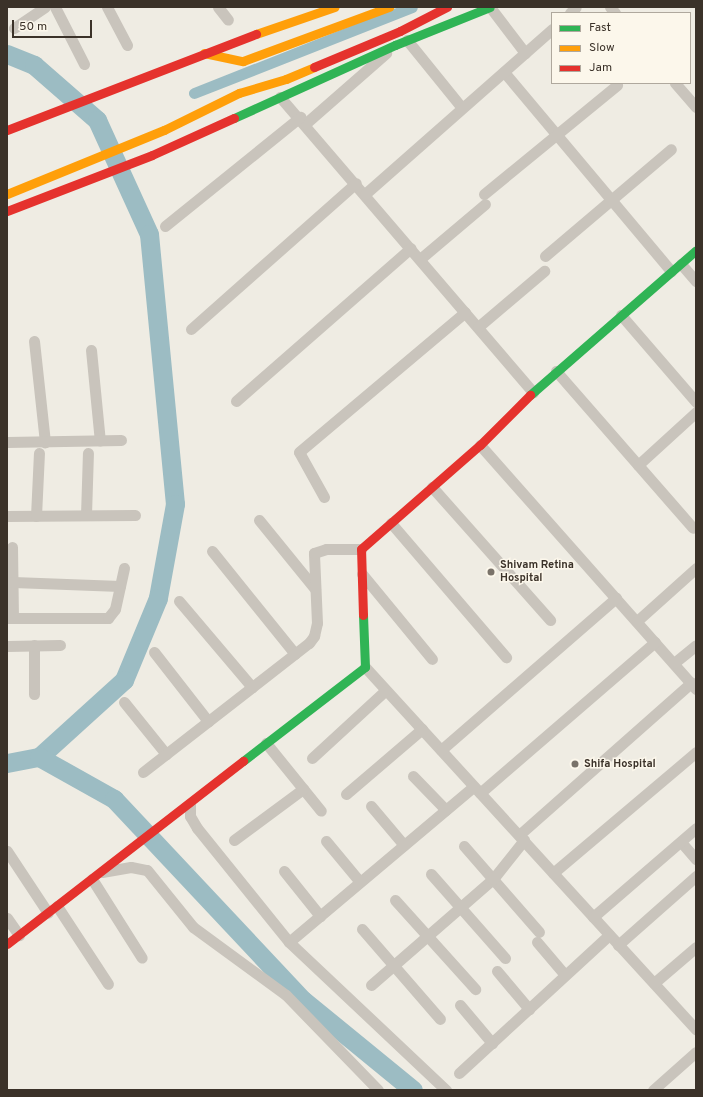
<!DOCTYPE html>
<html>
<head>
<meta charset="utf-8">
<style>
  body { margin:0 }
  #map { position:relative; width:703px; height:1097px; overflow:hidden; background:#efece3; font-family:Overpass,sans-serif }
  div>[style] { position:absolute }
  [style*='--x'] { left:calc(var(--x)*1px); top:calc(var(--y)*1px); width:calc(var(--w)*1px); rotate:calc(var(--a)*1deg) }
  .canal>* { height:11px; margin:-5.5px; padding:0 5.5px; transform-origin:5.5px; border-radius:5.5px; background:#9cbcc3 }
  .river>* { height:19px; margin:-9.5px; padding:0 9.5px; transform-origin:9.5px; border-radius:9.5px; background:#9cbcc3 }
  .street>* { height:11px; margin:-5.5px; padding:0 5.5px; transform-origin:5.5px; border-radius:5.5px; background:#c9c4bc }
  .fast>* { height:9px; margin:-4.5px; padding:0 4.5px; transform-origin:4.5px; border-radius:4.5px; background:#30b455 }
  .slow>* { height:9px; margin:-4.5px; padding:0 4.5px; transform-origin:4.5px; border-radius:4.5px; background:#ff9f0a }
  .jam>* { height:9px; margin:-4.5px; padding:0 4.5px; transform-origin:4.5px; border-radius:4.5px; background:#e5322d }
  .dots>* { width:11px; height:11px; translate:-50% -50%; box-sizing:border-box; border:2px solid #fcf7eb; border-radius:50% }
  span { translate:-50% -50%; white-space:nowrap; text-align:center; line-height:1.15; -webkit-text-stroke:3px #fcf7eb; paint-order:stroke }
  .poi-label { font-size:11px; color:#3b3229; font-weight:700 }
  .left { translate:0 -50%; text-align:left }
  .frame { position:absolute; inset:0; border:8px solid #3b3229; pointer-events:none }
  .legend { position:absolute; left:551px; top:12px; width:140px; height:72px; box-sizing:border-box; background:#fcf7eb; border:1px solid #afa89d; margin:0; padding:5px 7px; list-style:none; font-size:12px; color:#3b3229 }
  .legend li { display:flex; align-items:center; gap:8px; height:20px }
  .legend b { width:20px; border:1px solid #afa89d }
  .scale { position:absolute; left:12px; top:20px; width:80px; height:18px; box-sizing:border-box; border:2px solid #3b3229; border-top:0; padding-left:5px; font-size:12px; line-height:14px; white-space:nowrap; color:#3b3229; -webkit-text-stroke:3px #fcf7eb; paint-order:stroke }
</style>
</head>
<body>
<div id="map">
  <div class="canal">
    <i style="--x:194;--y:93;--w:234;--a:-21.5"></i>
  </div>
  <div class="river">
    <i style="--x:7;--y:54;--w:29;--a:22"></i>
    <i style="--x:34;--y:65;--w:84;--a:41.1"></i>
    <i style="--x:97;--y:120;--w:125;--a:65.5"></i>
    <i style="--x:149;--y:234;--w:271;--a:84.5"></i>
    <i style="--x:175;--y:504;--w:96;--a:100.3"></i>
    <i style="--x:158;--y:598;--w:89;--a:112.5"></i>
    <i style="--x:124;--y:680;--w:115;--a:137.8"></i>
    <i style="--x:7;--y:763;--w:33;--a:-11"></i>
    <i style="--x:39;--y:757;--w:86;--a:29.2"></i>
    <i style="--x:114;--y:799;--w:276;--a:46.8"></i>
    <i style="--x:303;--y:1000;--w:142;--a:39.3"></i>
  </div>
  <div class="street">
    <i style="--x:55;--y:7;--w:64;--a:63"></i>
    <i style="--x:107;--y:7;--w:43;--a:62.2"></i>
    <i style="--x:218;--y:7;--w:16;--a:52"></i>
    <i style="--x:490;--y:7;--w:58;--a:52.7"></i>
    <i style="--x:610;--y:7;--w:8;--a:50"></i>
    <i style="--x:570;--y:13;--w:8;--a:-45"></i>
    <i style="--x:14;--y:28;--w:37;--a:-34"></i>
    <i style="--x:407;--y:40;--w:87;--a:51"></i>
    <i style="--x:504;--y:72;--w:260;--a:50"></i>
    <i style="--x:675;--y:83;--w:32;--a:49"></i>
    <i style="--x:280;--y:97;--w:389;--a:49.4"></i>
    <i style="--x:305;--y:124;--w:108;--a:-41.2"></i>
    <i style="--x:365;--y:194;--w:249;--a:-41.4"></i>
    <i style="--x:484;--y:194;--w:172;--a:-39.3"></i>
    <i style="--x:165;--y:226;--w:174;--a:-38.9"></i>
    <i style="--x:545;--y:256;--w:165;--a:-40.3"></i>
    <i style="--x:420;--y:259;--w:85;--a:-40.2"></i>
    <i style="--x:681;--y:264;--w:23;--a:49"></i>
    <i style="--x:621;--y:315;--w:115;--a:49.2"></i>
    <i style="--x:478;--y:327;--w:87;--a:-40.3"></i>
    <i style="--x:191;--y:329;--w:220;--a:-41.5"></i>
    <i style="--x:34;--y:341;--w:102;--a:83.8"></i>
    <i style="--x:91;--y:350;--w:91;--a:84.4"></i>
    <i style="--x:556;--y:371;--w:208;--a:48.9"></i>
    <i style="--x:236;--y:401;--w:232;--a:-41.2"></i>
    <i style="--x:7;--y:442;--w:114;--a:-1"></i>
    <i style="--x:480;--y:445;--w:326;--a:48.5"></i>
    <i style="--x:638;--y:465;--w:79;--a:-42.4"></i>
    <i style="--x:432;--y:487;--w:178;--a:48.4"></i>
    <i style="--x:324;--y:497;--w:51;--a:-119.1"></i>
    <i style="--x:299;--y:452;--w:217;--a:-40.1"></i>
    <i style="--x:86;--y:515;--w:62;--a:-88.2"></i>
    <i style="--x:7;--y:516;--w:128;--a:-0.4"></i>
    <i style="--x:36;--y:516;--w:63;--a:-87.3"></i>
    <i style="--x:259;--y:520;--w:89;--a:50.9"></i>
    <i style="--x:391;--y:523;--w:177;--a:49.4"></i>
    <i style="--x:12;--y:547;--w:71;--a:89.2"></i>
    <i style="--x:212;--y:551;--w:132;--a:51.1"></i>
    <i style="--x:362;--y:574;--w:110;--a:50.5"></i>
    <i style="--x:13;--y:582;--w:107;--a:2.1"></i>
    <i style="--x:179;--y:601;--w:113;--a:49.7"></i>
    <i style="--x:7;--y:618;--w:101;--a:0"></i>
    <i style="--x:108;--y:618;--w:11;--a:-52"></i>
    <i style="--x:115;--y:609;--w:42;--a:-77.6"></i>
    <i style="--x:637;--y:621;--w:79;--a:-41.9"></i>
    <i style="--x:34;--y:645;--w:49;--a:90"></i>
    <i style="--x:7;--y:646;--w:53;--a:-1.1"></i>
    <i style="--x:154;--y:652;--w:88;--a:52"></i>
    <i style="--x:674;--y:663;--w:28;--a:-39"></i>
    <i style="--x:365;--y:667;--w:491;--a:47.6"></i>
    <i style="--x:124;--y:702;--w:67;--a:51.1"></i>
    <i style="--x:266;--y:743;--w:87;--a:51"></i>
    <i style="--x:441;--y:750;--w:232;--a:-41"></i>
    <i style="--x:312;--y:758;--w:100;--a:-42.6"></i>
    <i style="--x:143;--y:772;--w:210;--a:-37.9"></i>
    <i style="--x:309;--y:643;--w:9;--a:-54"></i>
    <i style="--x:314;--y:636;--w:13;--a:-77"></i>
    <i style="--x:317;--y:623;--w:70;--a:-92.5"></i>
    <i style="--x:314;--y:553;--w:13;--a:-18"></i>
    <i style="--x:326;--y:549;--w:35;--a:0"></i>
    <i style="--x:413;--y:776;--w:47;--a:45.9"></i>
    <i style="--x:480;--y:793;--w:231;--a:-40.8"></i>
    <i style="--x:346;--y:794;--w:100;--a:-40.5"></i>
    <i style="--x:190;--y:804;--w:12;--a:90"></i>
    <i style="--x:190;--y:816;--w:14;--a:60"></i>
    <i style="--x:197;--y:828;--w:146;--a:51.1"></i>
    <i style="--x:289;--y:942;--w:216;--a:43.3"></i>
    <i style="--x:371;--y:806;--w:51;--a:49.8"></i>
    <i style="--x:519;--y:835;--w:230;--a:-41.5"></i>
    <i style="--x:234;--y:840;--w:86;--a:-36.5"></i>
    <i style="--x:326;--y:841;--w:53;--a:50.3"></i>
    <i style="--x:681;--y:842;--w:23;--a:49"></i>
    <i style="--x:464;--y:846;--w:114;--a:48.9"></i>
    <i style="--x:7;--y:851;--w:74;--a:56.5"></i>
    <i style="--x:284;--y:871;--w:58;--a:51.3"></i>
    <i style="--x:102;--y:872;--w:29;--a:-10"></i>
    <i style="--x:131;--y:867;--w:16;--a:11"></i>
    <i style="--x:147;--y:870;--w:73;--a:51.1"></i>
    <i style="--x:193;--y:927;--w:115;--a:36.2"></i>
    <i style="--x:286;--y:995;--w:132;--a:45.9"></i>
    <i style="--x:553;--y:873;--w:187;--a:-40.2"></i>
    <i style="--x:431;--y:874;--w:112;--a:48.6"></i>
    <i style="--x:92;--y:879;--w:93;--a:57.7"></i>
    <i style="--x:395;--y:900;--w:120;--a:48"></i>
    <i style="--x:57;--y:906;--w:93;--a:56.8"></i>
    <i style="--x:593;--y:917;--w:136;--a:-40.8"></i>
    <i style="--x:7;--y:918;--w:21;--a:55"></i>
    <i style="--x:362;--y:929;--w:119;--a:49.1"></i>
    <i style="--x:289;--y:942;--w:241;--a:-40.1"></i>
    <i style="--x:537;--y:942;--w:43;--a:49.7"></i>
    <i style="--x:618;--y:945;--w:104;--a:-41.5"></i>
    <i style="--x:497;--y:971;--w:50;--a:49.9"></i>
    <i style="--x:654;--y:983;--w:55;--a:-40.6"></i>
    <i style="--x:371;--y:985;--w:162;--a:-41"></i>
    <i style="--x:493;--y:879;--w:50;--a:-51.5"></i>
    <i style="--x:460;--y:1005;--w:50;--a:49.9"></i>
    <i style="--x:459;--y:1073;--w:204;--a:-42.6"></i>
    <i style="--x:653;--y:1090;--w:57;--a:-41.5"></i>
  </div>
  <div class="fast">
    <i style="--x:234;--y:118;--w:177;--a:-24.4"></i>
    <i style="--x:395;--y:45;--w:102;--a:-21.8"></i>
    <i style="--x:530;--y:395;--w:220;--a:-41.1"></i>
    <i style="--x:243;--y:761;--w:154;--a:-37.6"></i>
    <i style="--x:365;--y:667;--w:52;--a:-92.2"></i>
  </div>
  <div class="slow">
    <i style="--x:256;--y:34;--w:83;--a:-18.9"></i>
    <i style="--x:204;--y:53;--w:40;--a:12"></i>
    <i style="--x:243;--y:61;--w:156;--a:-20.3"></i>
    <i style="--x:7;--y:194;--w:170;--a:-22.2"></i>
    <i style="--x:164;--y:130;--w:84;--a:-26.3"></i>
    <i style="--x:239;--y:93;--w:49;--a:-16.6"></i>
    <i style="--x:286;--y:79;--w:30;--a:-23"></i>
  </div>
  <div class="jam">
    <i style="--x:314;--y:67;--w:93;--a:-22.7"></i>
    <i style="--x:400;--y:31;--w:53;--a:-27.1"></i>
    <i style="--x:7;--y:130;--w:267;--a:-21.1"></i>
    <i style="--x:7;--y:211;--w:155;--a:-21.1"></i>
    <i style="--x:152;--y:155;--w:90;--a:-24.3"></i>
    <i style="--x:363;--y:615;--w:66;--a:-91.7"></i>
    <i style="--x:361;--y:549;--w:158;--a:-41.2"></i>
    <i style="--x:480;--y:445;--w:71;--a:-45"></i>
    <i style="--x:7;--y:944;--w:299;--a:-37.8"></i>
  </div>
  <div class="dots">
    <i style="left:491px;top:572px;background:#7a736a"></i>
    <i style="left:575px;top:764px;background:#7a736a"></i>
  </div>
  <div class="poi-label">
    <span class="left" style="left:500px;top:572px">Shivam Retina<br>Hospital</span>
    <span class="left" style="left:584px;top:764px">Shifa Hospital</span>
  </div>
  <div class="frame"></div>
  <ul class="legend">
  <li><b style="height:5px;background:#30b455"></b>Fast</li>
  <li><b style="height:5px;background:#ff9f0a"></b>Slow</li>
  <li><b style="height:5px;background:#e5322d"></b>Jam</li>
  </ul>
  <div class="scale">50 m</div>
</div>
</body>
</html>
